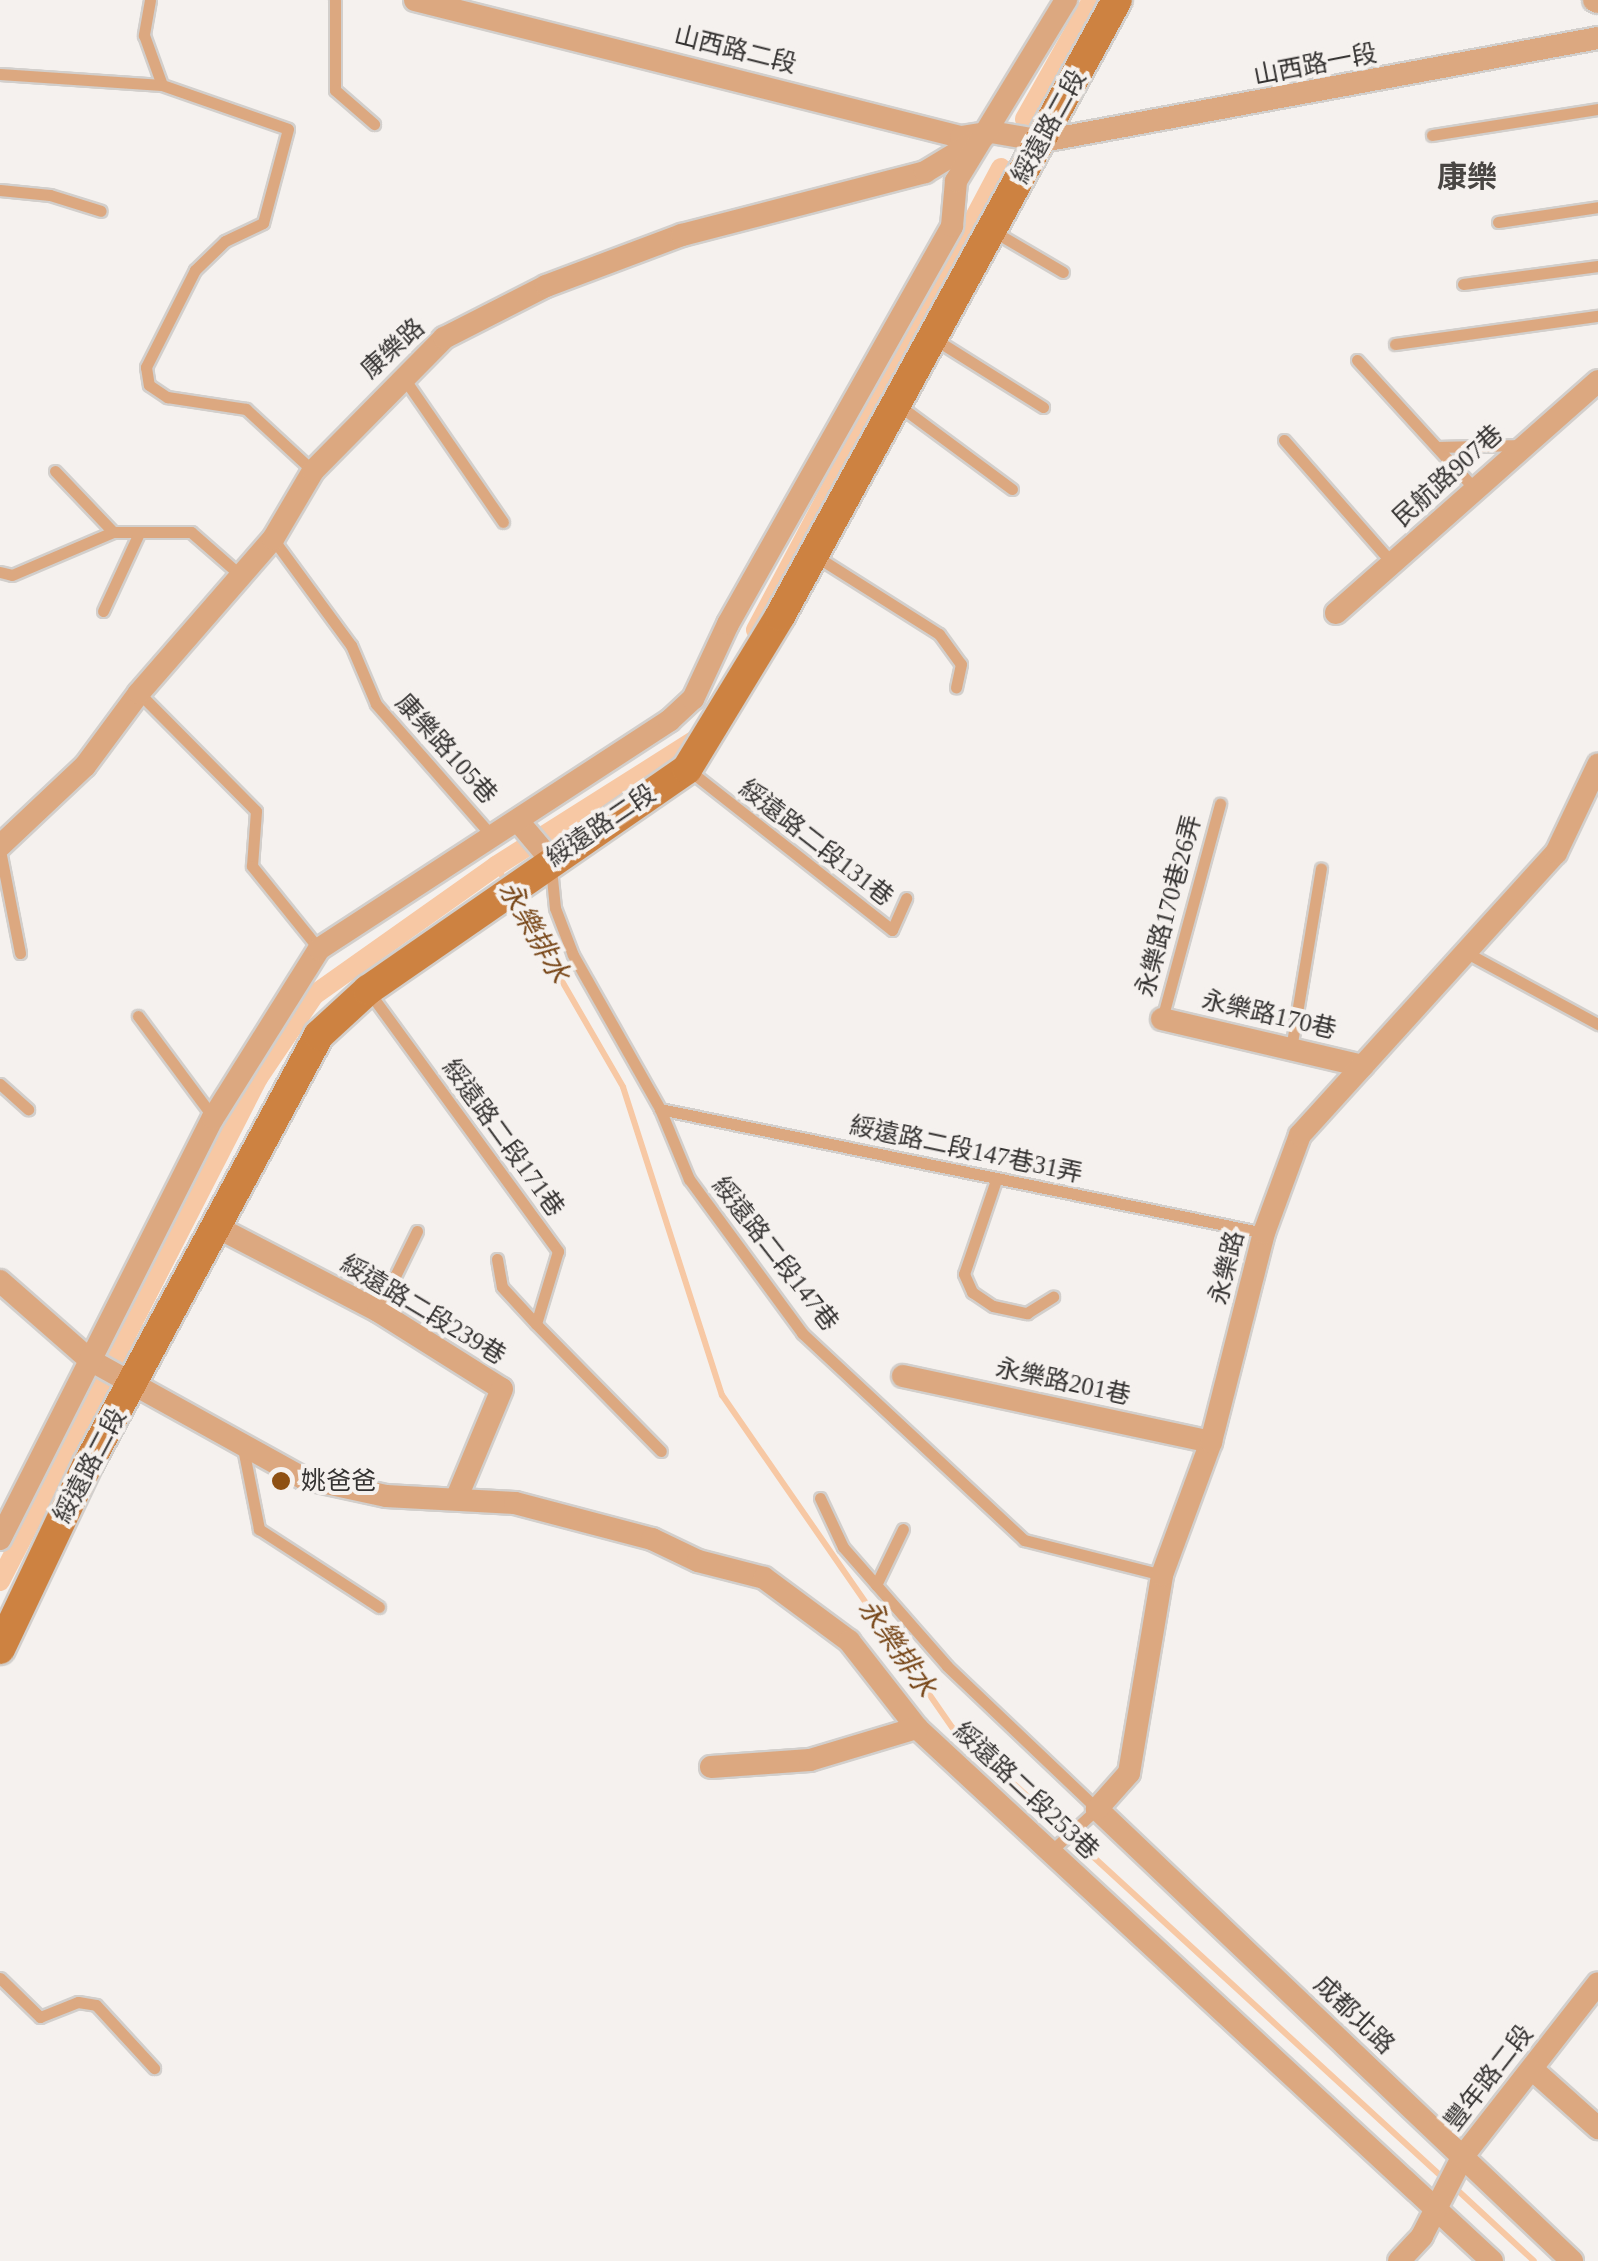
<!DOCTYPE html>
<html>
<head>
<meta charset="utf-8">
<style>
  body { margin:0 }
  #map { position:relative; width:1598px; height:2261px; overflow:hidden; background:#f5f1ee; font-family:"Times New Roman","Noto Sans TC",serif }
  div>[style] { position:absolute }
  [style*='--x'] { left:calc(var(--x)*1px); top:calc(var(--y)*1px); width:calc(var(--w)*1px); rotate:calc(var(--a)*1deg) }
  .stream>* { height:6px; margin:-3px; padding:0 3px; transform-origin:3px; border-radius:3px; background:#f7c8a4 }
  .canal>* { height:20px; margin:-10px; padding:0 10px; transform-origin:10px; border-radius:10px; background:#f7c8a4 }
  .roads { filter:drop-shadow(2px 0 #d2cfcc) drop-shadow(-2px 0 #d2cfcc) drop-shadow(0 2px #d2cfcc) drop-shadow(0 -2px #d2cfcc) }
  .lane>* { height:11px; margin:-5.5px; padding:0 5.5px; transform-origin:5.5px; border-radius:5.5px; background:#dca880 }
  .street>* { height:22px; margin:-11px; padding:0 11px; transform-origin:11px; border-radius:11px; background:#dca880 }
  .secondary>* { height:30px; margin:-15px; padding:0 15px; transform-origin:15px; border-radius:15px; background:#cd8241 }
  .dots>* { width:28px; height:28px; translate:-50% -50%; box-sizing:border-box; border:5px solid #f5f1ee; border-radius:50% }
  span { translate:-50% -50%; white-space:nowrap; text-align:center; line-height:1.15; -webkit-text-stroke:8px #f5f1ee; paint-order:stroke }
  .street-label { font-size:25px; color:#343231 }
  .poi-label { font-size:25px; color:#343231 }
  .left { translate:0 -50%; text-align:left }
  .water-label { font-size:28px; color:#784719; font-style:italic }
  .quarter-label { font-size:30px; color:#494643; font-weight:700 }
</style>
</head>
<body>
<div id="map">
  <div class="stream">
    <i style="--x:496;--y:866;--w:19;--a:58"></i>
    <i style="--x:514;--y:898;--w:218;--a:60"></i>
    <i style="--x:623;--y:1087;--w:324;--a:72.2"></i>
    <i style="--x:722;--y:1395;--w:405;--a:55.3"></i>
    <i style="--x:953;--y:1728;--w:665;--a:42.56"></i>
    <i style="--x:1453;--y:2186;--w:110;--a:42.8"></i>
  </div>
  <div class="canal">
    <i style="--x:1025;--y:119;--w:137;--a:-60.6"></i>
    <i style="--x:756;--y:630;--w:523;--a:-62.06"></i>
    <i style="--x:0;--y:1581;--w:565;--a:-62.85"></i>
    <i style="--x:258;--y:1078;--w:100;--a:-56"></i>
    <i style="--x:314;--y:995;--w:223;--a:-35.3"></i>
    <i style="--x:496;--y:866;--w:238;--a:-32.3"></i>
  </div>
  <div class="roads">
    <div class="lane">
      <i style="--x:150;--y:0;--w:36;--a:100"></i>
      <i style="--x:144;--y:35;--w:53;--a:70.2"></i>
      <i style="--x:335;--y:0;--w:90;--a:90"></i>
      <i style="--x:335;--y:90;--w:52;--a:41.1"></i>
      <i style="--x:0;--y:74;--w:162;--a:3.9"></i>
      <i style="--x:162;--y:85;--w:133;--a:19.2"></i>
      <i style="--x:288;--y:129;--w:97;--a:104.9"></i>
      <i style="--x:263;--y:223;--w:42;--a:154.7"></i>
      <i style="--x:225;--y:241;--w:42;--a:136"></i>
      <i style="--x:195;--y:270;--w:109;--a:116.8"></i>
      <i style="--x:146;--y:367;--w:18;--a:81"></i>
      <i style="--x:149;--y:385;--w:22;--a:34"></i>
      <i style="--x:167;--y:397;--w:80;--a:8.6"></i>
      <i style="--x:246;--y:409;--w:91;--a:42.8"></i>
      <i style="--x:1432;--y:135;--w:168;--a:-8.9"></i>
      <i style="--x:0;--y:190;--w:50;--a:5.7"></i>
      <i style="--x:50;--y:195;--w:53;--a:17.4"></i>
      <i style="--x:1498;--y:222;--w:101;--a:-8.5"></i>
      <i style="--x:993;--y:231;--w:81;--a:30.4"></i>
      <i style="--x:1463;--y:284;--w:136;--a:-7.6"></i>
      <i style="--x:933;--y:338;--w:130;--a:32.1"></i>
      <i style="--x:1395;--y:344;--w:205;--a:-7.9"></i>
      <i style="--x:1357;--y:360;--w:173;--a:47.6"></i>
      <i style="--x:403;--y:377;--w:176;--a:55.4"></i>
      <i style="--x:897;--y:404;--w:143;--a:36.5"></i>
      <i style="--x:1284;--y:440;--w:164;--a:48.7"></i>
      <i style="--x:1437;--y:447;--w:85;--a:-1.3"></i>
      <i style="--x:55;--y:471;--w:84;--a:46.4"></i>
      <i style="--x:273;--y:539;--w:132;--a:53.7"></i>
      <i style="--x:351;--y:645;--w:64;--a:67"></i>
      <i style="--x:376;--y:704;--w:176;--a:48.7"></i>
      <i style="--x:814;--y:555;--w:148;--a:32.3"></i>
      <i style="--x:939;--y:634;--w:37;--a:54"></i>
      <i style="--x:961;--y:664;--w:24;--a:102"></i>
      <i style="--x:0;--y:572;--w:12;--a:14"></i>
      <i style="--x:12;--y:575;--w:110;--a:-23.1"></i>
      <i style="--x:113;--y:532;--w:78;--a:0"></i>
      <i style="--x:191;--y:532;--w:64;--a:41.2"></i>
      <i style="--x:103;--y:611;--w:86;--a:-65.2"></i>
      <i style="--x:139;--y:693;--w:166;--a:45.2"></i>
      <i style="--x:256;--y:811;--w:55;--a:94.2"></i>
      <i style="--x:252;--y:866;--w:107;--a:51.1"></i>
      <i style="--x:690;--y:771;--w:257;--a:38.2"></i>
      <i style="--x:892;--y:930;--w:35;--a:-66"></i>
      <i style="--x:0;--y:850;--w:105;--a:79"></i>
      <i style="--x:551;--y:868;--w:40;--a:84.3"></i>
      <i style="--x:555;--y:908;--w:50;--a:69"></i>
      <i style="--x:573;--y:955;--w:177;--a:60.5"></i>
      <i style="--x:660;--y:1109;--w:76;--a:67.5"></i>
      <i style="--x:689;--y:1179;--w:191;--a:53.7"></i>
      <i style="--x:802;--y:1333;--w:304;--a:43"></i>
      <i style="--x:1024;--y:1540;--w:142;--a:14.2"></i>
      <i style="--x:1467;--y:953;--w:149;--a:28.5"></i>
      <i style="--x:369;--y:992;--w:321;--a:53.9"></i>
      <i style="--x:558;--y:1251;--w:76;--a:106.8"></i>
      <i style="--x:536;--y:1324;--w:178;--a:45.5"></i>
      <i style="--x:138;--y:1016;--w:126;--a:53.4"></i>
      <i style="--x:1162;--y:1019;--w:223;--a:-74.9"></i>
      <i style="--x:1291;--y:1049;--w:183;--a:-80.6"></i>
      <i style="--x:0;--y:1084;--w:38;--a:42"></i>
      <i style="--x:660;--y:1109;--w:617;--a:11.6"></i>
      <i style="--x:996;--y:1180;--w:99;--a:108.8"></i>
      <i style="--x:964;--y:1274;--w:20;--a:66"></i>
      <i style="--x:972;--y:1292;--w:25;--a:34"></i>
      <i style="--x:993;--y:1306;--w:35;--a:12"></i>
      <i style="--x:1027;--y:1313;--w:31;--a:-32"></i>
      <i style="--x:497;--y:1259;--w:28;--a:80"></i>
      <i style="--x:502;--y:1287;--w:50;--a:47.4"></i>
      <i style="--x:378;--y:1311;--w:89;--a:-64"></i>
      <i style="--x:243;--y:1448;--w:83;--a:78.8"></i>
      <i style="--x:259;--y:1529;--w:143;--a:33"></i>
      <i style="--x:820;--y:1498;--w:54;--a:64.9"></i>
      <i style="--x:843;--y:1547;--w:158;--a:48.8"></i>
      <i style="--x:947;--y:1666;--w:207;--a:43.6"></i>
      <i style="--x:1097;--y:1809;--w:62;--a:137.6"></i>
      <i style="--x:876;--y:1585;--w:62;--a:-64.3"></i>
      <i style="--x:0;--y:1978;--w:56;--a:44.3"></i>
      <i style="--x:40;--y:2017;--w:41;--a:-21.5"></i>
      <i style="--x:78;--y:2002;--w:18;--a:9"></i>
      <i style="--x:96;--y:2005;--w:86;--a:47.4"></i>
    </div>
    <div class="street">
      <i style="--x:415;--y:0;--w:563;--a:14.09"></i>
      <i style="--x:961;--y:137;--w:30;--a:-9"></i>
      <i style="--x:991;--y:132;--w:53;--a:9.8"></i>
      <i style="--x:1043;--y:141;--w:564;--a:-10.51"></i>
      <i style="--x:1594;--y:0;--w:4;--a:27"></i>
      <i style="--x:1336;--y:613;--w:350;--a:-41.5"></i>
      <i style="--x:518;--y:821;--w:50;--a:49.9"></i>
      <i style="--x:0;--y:846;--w:117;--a:-43.3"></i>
      <i style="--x:85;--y:766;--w:91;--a:-53.5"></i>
      <i style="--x:139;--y:693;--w:204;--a:-49"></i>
      <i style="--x:273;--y:539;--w:79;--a:-59.5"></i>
      <i style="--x:313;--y:471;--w:187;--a:-45.4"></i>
      <i style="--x:444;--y:338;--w:114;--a:-27"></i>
      <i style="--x:546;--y:286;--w:145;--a:-20.6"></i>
      <i style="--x:682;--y:235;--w:251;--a:-14.5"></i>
      <i style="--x:925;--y:172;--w:68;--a:-31.1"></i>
      <i style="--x:1162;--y:1019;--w:206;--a:13.2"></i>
      <i style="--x:213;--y:1225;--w:186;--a:27.5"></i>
      <i style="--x:378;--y:1311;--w:146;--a:32.2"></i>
      <i style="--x:502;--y:1389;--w:117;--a:112.6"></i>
      <i style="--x:0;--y:1281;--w:120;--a:41.3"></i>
      <i style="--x:90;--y:1360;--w:244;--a:29"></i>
      <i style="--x:303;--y:1478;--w:85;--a:12.2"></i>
      <i style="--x:386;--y:1496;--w:129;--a:3.1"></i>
      <i style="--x:515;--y:1503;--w:142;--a:14.7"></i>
      <i style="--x:652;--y:1539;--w:51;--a:25.6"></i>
      <i style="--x:698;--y:1561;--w:68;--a:14.4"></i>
      <i style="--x:764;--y:1578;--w:106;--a:36.5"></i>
      <i style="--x:849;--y:1641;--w:110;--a:52"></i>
      <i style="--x:917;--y:1728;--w:784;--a:42.83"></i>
      <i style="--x:903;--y:1376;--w:315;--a:12.1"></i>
      <i style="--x:0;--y:1539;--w:472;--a:-63.2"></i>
      <i style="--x:213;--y:1118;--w:199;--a:-57.9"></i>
      <i style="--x:319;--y:949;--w:418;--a:-33.1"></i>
      <i style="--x:669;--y:721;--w:33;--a:-43"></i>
      <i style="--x:693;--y:699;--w:83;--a:-65"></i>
      <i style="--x:728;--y:624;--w:457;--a:-60.6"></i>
      <i style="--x:952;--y:226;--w:45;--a:-84.9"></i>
      <i style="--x:956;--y:181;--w:212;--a:-58.7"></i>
      <i style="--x:711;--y:1767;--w:99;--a:-4"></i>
      <i style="--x:810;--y:1760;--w:112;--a:-16.7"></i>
      <i style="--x:1532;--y:2069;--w:89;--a:41.8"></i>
      <i style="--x:1399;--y:2261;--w:34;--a:-47"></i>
      <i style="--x:1422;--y:2236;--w:90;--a:-62.9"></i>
      <i style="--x:1463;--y:2156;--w:219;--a:-52"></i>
      <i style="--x:1572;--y:2261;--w:656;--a:-136.42"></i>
      <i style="--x:1097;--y:1809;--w:48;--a:-48.4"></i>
      <i style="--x:1129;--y:1773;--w:201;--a:-80.5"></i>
      <i style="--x:1162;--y:1575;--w:142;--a:-69.8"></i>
      <i style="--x:1211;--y:1442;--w:216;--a:-75.8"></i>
      <i style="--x:1264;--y:1233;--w:104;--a:-69.8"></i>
      <i style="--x:1300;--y:1135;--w:381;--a:-47.8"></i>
      <i style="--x:1556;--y:853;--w:98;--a:-64.5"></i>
    </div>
    <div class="secondary">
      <i style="--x:0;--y:1649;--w:205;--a:-64.6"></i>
      <i style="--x:88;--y:1464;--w:487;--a:-61.7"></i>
      <i style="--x:319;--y:1035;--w:67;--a:-42.6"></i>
      <i style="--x:368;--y:990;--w:388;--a:-34.7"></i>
      <i style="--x:687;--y:769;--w:179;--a:-58.7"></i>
      <i style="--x:780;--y:616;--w:702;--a:-61.32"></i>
    </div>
  </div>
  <div class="dots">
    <i style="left:281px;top:1481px;background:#8e5013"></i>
  </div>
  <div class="street-label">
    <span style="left:735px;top:50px;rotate:14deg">山西路二段</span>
    <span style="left:1315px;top:65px;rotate:-11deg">山西路一段</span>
    <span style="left:1049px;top:127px;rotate:-61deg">綏遠路二段</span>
    <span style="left:393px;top:349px;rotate:-42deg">康樂路</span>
    <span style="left:1448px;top:476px;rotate:-42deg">民航路907巷</span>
    <span style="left:446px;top:749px;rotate:48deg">康樂路105巷</span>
    <span style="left:601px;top:826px;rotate:-34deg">綏遠路二段</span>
    <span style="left:816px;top:843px;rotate:38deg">綏遠路二段131巷</span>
    <span style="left:1169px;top:906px;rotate:-75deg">永樂路170巷26弄</span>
    <span style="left:1269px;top:1015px;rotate:13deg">永樂路170巷</span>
    <span style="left:503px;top:1138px;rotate:54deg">綏遠路二段171巷</span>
    <span style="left:966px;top:1150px;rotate:12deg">綏遠路二段147巷31弄</span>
    <span style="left:775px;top:1254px;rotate:52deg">綏遠路二段147巷</span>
    <span style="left:1227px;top:1268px;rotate:-76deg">永樂路</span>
    <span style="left:423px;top:1310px;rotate:31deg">綏遠路二段239巷</span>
    <span style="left:1063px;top:1382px;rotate:12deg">永樂路201巷</span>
    <span style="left:90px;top:1466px;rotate:-62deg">綏遠路二段</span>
    <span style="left:1026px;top:1791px;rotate:43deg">綏遠路二段253巷</span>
    <span style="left:1354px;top:2015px;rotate:44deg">成都北路</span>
    <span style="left:1489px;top:2078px;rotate:-52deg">豐年路二段</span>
  </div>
  <div class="poi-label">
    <span class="left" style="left:301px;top:1481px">姚爸爸</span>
  </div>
  <div class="water-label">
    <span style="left:534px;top:932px;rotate:60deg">永樂排水</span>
    <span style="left:897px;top:1648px;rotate:55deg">永樂排水</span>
  </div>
  <div class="quarter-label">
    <span style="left:1467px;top:177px">康樂</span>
  </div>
</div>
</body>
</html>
